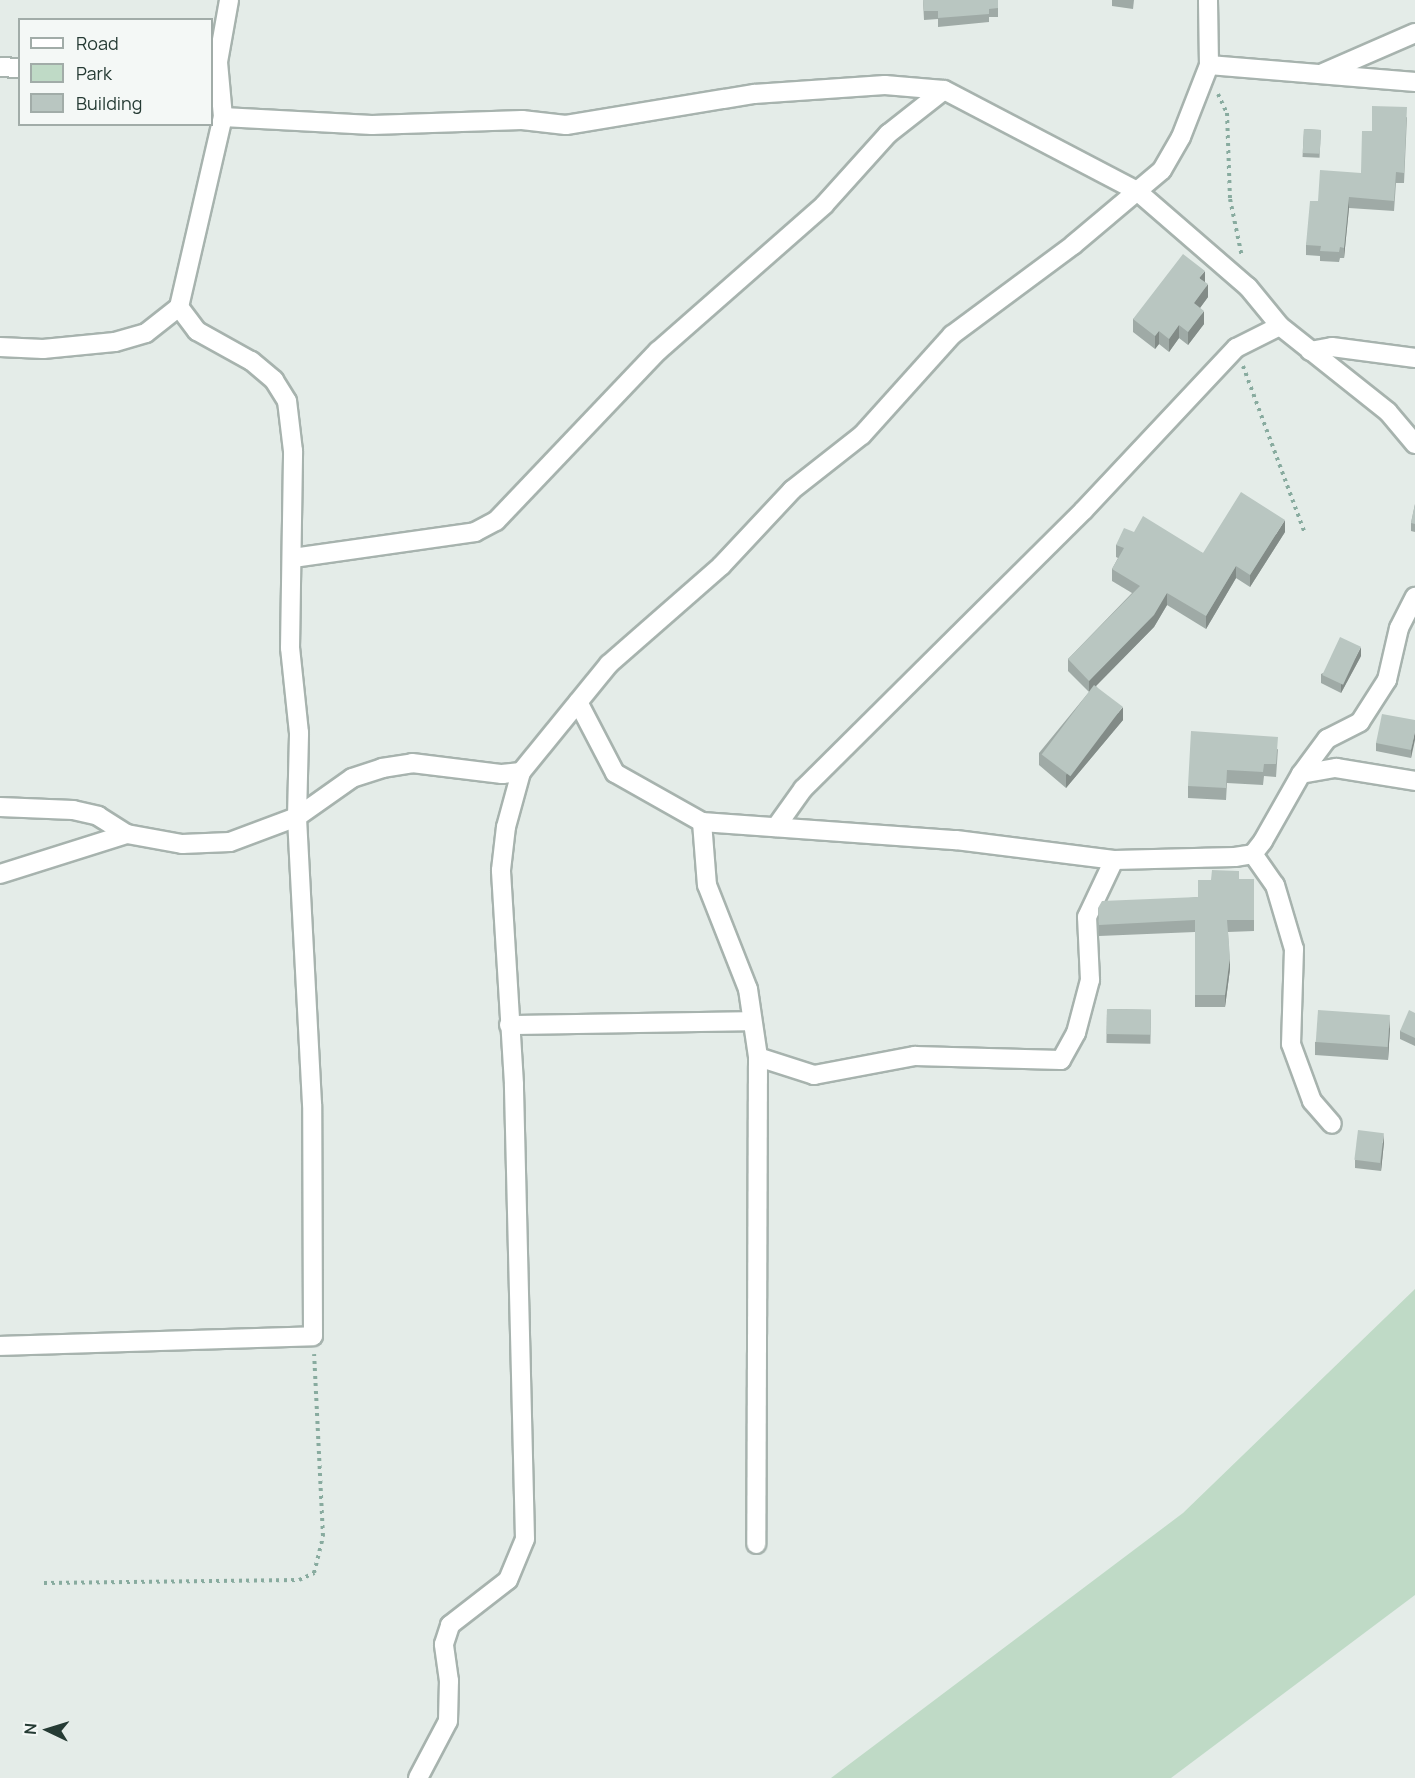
<!DOCTYPE html>
<html>
<head>
<meta charset="utf-8">
<style>
  body { margin:0 }
  #map { position:relative; width:1415px; height:1778px; overflow:hidden; background:#e4ece8; font-family:Manrope,sans-serif }
  div>[style] { position:absolute }
  [style*='--x'] { left:calc(var(--x)*1px); top:calc(var(--y)*1px); width:calc(var(--w)*1px); rotate:calc(var(--a)*1deg) }
  .green>* { inset:0; background:#bfdac6 }
  .path>* { height:4px; margin-top:-2px; transform-origin:0; background:repeating-linear-gradient(90deg,#88ab9f 0 3px,transparent 0 7.5px) }
  .roads { filter:drop-shadow(2px 0 #a7b3ae) drop-shadow(-2px 0 #a7b3ae) drop-shadow(0 2px #a7b3ae) drop-shadow(0 -2px #a7b3ae) }
  .street>* { height:18px; margin:-9px; padding:0 9px; transform-origin:9px; border-radius:9px; background:#fff }
  .wall>* { inset:0; background:#9faaa6; transform-origin:0 0 }
  .shaded-wall>* { inset:0; background:#828b87 }
  .building>* { inset:0; background:#b9c6c1; transform-origin:0 0 }
  span { translate:-50% -50%; white-space:nowrap; text-align:center; line-height:1.15; -webkit-text-stroke:4.5px #f4f8f6; paint-order:stroke }
  .legend { position:absolute; left:18px; top:18px; width:195px; height:108px; box-sizing:border-box; background:#f4f8f6; border:2px solid #a1aca8; margin:0; padding:8px 10px; list-style:none; font-size:18px; color:#253b34 }
  .legend li { display:flex; align-items:center; gap:12px; height:30px }
  .legend b { width:30px; border:2px solid #a1aca8 }
  .north { position:absolute; left:18px; top:1700px; width:60px; height:60px; -webkit-text-stroke:4px #f4f8f6; paint-order:stroke; rotate:274deg; font-size:16px; font-weight:700; line-height:24px; text-align:center; color:#253b34 }
  .north::after { content:''; display:block; margin:auto; width:21px; height:27px; background:#253b34; clip-path:polygon(50% 0,100% 100%,50% 72%,0 100%) }
</style>
</head>
<body>
<div id="map">
  <div class="green">
    <i style="clip-path:polygon(1415px 1289px,1415px 1595px,1171px 1778px,831px 1778px,1183px 1513px)"></i>
  </div>
  <div class="path">
    <i style="--x:1218;--y:94;--w:21;--a:65"></i>
    <i style="--x:1227;--y:113;--w:86;--a:88"></i>
    <i style="--x:1230;--y:199;--w:59;--a:78.3"></i>
    <i style="--x:1243;--y:366;--w:179;--a:69.7"></i>
    <i style="--x:44;--y:1583;--w:255;--a:-0.7"></i>
    <i style="--x:299;--y:1580;--w:17;--a:-25"></i>
    <i style="--x:314;--y:1573;--w:38;--a:-76"></i>
    <i style="--x:323;--y:1536;--w:182;--a:-92.8"></i>
  </div>
  <div class="roads">
    <div class="street">
      <i style="--x:1209;--y:65;--w:207;--a:4.7"></i>
      <i style="--x:0;--y:67;--w:20;--a:3"></i>
      <i style="--x:1323;--y:73;--w:100;--a:-23.5"></i>
      <i style="--x:223;--y:117;--w:149;--a:3.1"></i>
      <i style="--x:372;--y:125;--w:150;--a:-1.9"></i>
      <i style="--x:522;--y:120;--w:44;--a:6.5"></i>
      <i style="--x:566;--y:125;--w:191;--a:-9.4"></i>
      <i style="--x:754;--y:94;--w:131;--a:-3.9"></i>
      <i style="--x:885;--y:85;--w:59;--a:4.8"></i>
      <i style="--x:944;--y:90;--w:218;--a:27.6"></i>
      <i style="--x:1137;--y:191;--w:147;--a:40.9"></i>
      <i style="--x:1248;--y:287;--w:50;--a:50.6"></i>
      <i style="--x:1280;--y:326;--w:138;--a:38.5"></i>
      <i style="--x:1388;--y:412;--w:42;--a:49.8"></i>
      <i style="--x:0;--y:347;--w:43;--a:2.7"></i>
      <i style="--x:43;--y:349;--w:72;--a:-5.6"></i>
      <i style="--x:115;--y:342;--w:32;--a:-16"></i>
      <i style="--x:146;--y:333;--w:42;--a:-38.2"></i>
      <i style="--x:179;--y:307;--w:195;--a:-77"></i>
      <i style="--x:223;--y:117;--w:55;--a:-95.2"></i>
      <i style="--x:218;--y:62;--w:63;--a:-79.9"></i>
      <i style="--x:1310;--y:351;--w:22;--a:-10"></i>
      <i style="--x:1332;--y:347;--w:84;--a:7.5"></i>
      <i style="--x:293;--y:558;--w:184;--a:-8.1"></i>
      <i style="--x:475;--y:532;--w:24;--a:-28"></i>
      <i style="--x:496;--y:521;--w:235;--a:-46.4"></i>
      <i style="--x:658;--y:351;--w:221;--a:-41.3"></i>
      <i style="--x:824;--y:205;--w:96;--a:-48"></i>
      <i style="--x:888;--y:134;--w:71;--a:-38.2"></i>
      <i style="--x:578;--y:702;--w:80;--a:62.5"></i>
      <i style="--x:615;--y:773;--w:100;--a:29.4"></i>
      <i style="--x:702;--y:822;--w:255;--a:4.1"></i>
      <i style="--x:956;--y:840;--w:159;--a:7.2"></i>
      <i style="--x:1114;--y:860;--w:121;--a:-1.4"></i>
      <i style="--x:1235;--y:857;--w:18;--a:-9"></i>
      <i style="--x:1253;--y:854;--w:16;--a:-52"></i>
      <i style="--x:1263;--y:841;--w:77;--a:-60.4"></i>
      <i style="--x:1301;--y:774;--w:36;--a:-10"></i>
      <i style="--x:1336;--y:768;--w:80;--a:9.3"></i>
      <i style="--x:1301;--y:774;--w:44;--a:-53.4"></i>
      <i style="--x:1327;--y:739;--w:37;--a:-27"></i>
      <i style="--x:1360;--y:722;--w:50;--a:-57.3"></i>
      <i style="--x:1387;--y:680;--w:53;--a:-77"></i>
      <i style="--x:1399;--y:628;--w:35;--a:-63"></i>
      <i style="--x:0;--y:807;--w:73;--a:2.4"></i>
      <i style="--x:73;--y:810;--w:26;--a:13"></i>
      <i style="--x:98;--y:816;--w:34;--a:32"></i>
      <i style="--x:702;--y:822;--w:63;--a:85.5"></i>
      <i style="--x:707;--y:885;--w:112;--a:68.5"></i>
      <i style="--x:748;--y:989;--w:69;--a:81.6"></i>
      <i style="--x:758;--y:1057;--w:487;--a:90.2"></i>
      <i style="--x:776;--y:827;--w:47;--a:-54.6"></i>
      <i style="--x:803;--y:789;--w:395;--a:-44.8"></i>
      <i style="--x:1083;--y:511;--w:224;--a:-46.8"></i>
      <i style="--x:1236;--y:348;--w:49;--a:-26.6"></i>
      <i style="--x:1253;--y:854;--w:38;--a:55"></i>
      <i style="--x:1275;--y:885;--w:67;--a:73.5"></i>
      <i style="--x:1294;--y:949;--w:95;--a:91.8"></i>
      <i style="--x:1291;--y:1044;--w:61;--a:69.8"></i>
      <i style="--x:1312;--y:1101;--w:30;--a:49"></i>
      <i style="--x:0;--y:874;--w:133;--a:-17.5"></i>
      <i style="--x:127;--y:834;--w:56;--a:10.3"></i>
      <i style="--x:182;--y:844;--w:48;--a:-2.4"></i>
      <i style="--x:230;--y:842;--w:72;--a:-20.5"></i>
      <i style="--x:297;--y:817;--w:67;--a:-35.3"></i>
      <i style="--x:352;--y:778;--w:32;--a:-18"></i>
      <i style="--x:382;--y:768;--w:30;--a:-9"></i>
      <i style="--x:412;--y:763;--w:91;--a:7"></i>
      <i style="--x:502;--y:774;--w:19;--a:-6"></i>
      <i style="--x:521;--y:772;--w:139;--a:-50.8"></i>
      <i style="--x:609;--y:664;--w:149;--a:-41.2"></i>
      <i style="--x:721;--y:566;--w:104;--a:-46.9"></i>
      <i style="--x:792;--y:490;--w:89;--a:-38.2"></i>
      <i style="--x:862;--y:435;--w:135;--a:-48"></i>
      <i style="--x:952;--y:335;--w:151;--a:-36.6"></i>
      <i style="--x:1073;--y:245;--w:116;--a:-40.1"></i>
      <i style="--x:1162;--y:170;--w:38;--a:-60"></i>
      <i style="--x:1181;--y:137;--w:77;--a:-68.7"></i>
      <i style="--x:1209;--y:65;--w:65;--a:-90.9"></i>
      <i style="--x:509;--y:1025;--w:243;--a:-0.9"></i>
      <i style="--x:758;--y:1057;--w:59;--a:17.8"></i>
      <i style="--x:814;--y:1075;--w:103;--a:-10.7"></i>
      <i style="--x:915;--y:1056;--w:146;--a:1.6"></i>
      <i style="--x:1061;--y:1060;--w:31;--a:-61"></i>
      <i style="--x:1076;--y:1033;--w:55;--a:-75.2"></i>
      <i style="--x:1090;--y:980;--w:63;--a:-92.7"></i>
      <i style="--x:1087;--y:917;--w:63;--a:-64.7"></i>
      <i style="--x:0;--y:1346;--w:313;--a:-1.8"></i>
      <i style="--x:313;--y:1336;--w:232;--a:-90.2"></i>
      <i style="--x:312;--y:1104;--w:287;--a:-93"></i>
      <i style="--x:297;--y:817;--w:84;--a:-88.6"></i>
      <i style="--x:299;--y:733;--w:85;--a:-96"></i>
      <i style="--x:290;--y:648;--w:197;--a:-89.1"></i>
      <i style="--x:293;--y:451;--w:50;--a:-96.8"></i>
      <i style="--x:287;--y:401;--w:25;--a:-122"></i>
      <i style="--x:274;--y:380;--w:30;--a:-140"></i>
      <i style="--x:251;--y:361;--w:62;--a:-150.9"></i>
      <i style="--x:197;--y:331;--w:30;--a:-127"></i>
      <i style="--x:418;--y:1778;--w:64;--a:-62.2"></i>
      <i style="--x:448;--y:1721;--w:40;--a:-88.6"></i>
      <i style="--x:449;--y:1681;--w:37;--a:-98"></i>
      <i style="--x:444;--y:1644;--w:20;--a:-72"></i>
      <i style="--x:450;--y:1625;--w:73;--a:-37.8"></i>
      <i style="--x:508;--y:1580;--w:44;--a:-67.5"></i>
      <i style="--x:525;--y:1539;--w:455;--a:-91.4"></i>
      <i style="--x:514;--y:1084;--w:214;--a:-93.5"></i>
      <i style="--x:501;--y:870;--w:43;--a:-83.4"></i>
      <i style="--x:506;--y:827;--w:57;--a:-74.7"></i>
    </div>
  </div>
  <div class="wall">
    <i style="clip-path:polygon(923px 0,998px 0,998px 17px,989px 17px,989px 22px,938px 27px,938px 19px,924px 20px)"></i>
    <i style="clip-path:polygon(1112px 0,1134px 0,1133px 9px,1112px 6px)"></i>
    <i style="clip-path:polygon(1407px 117px,1404px 183px,1396px 183px,1394px 211px,1349px 208px,1344px 258px,1340px 258px,1339px 262px,1320px 261px,1320px 256px,1306px 255px,1306px 245px,1318px 201px,1361px 173px,1372px 131px)"></i>
    <i style="left:1304px;top:129px;width:17px;height:28px;rotate:3deg"></i>
    <i style="clip-path:polygon(1205px 282px,1208px 297px,1200px 308px,1204px 324px,1188px 345px,1179px 338px,1169px 352px,1159px 344px,1155px 349px,1133px 332px,1133px 319px)"></i>
    <i style="clip-path:polygon(1415px 504px,1415px 532px,1411px 531px,1411px 523px)"></i>
    <i style="clip-path:polygon(1134px 532px,1203px 553px,1285px 532px,1250px 587px,1236px 578px,1206px 629px,1167px 605px,1154px 627px,1096px 686px,1123px 720px,1066px 788px,1039px 765px,1039px 753px,1089px 692px,1068px 671px,1068px 659px,1132px 593px,1112px 581px,1112px 569px,1118px 558px,1116px 557px,1116px 545px)"></i>
    <i style="clip-path:polygon(1361px 656px,1341px 693px,1321px 683px,1321px 674px)"></i>
    <i style="clip-path:polygon(1415px 720px,1411px 758px,1376px 751px,1376px 743px)"></i>
    <i style="clip-path:polygon(1278px 749px,1276px 777px,1264px 776px,1263px 785px,1227px 783px,1226px 800px,1188px 798px,1188px 786px)"></i>
    <i style="clip-path:polygon(1239px 879px,1254px 879px,1254px 931px,1228px 932px,1230px 969px,1225px 1007px,1195px 1007px,1195px 932px,1099px 936px,1098px 908px,1198px 897px)"></i>
    <i style="left:1107px;top:1009px;width:44px;height:34px;rotate:1deg"></i>
    <i style="clip-path:polygon(1415px 1013px,1415px 1046px,1400px 1039px,1400px 1031px)"></i>
    <i style="clip-path:polygon(1390px 1028px,1388px 1060px,1315px 1055px,1315px 1042px)"></i>
    <i style="clip-path:polygon(1384px 1142px,1381px 1171px,1355px 1168px,1355px 1160px)"></i>
  </div>
  <div class="shaded-wall">
    <i style="clip-path:polygon(1349px 197px,1349px 208px,1344px 258px,1344px 248px)"></i>
    <i style="clip-path:polygon(1205px 271px,1205px 284px,1199px 278px)"></i>
    <i style="clip-path:polygon(1208px 284px,1208px 297px,1194px 316px,1194px 303px)"></i>
    <i style="clip-path:polygon(1204px 311px,1204px 324px,1188px 345px,1188px 332px)"></i>
    <i style="clip-path:polygon(1179px 325px,1179px 338px,1169px 352px,1169px 339px)"></i>
    <i style="clip-path:polygon(1159px 331px,1159px 344px,1155px 349px,1155px 336px)"></i>
    <i style="clip-path:polygon(1285px 520px,1285px 532px,1250px 587px,1250px 575px)"></i>
    <i style="clip-path:polygon(1236px 566px,1236px 578px,1206px 629px,1206px 616px)"></i>
    <i style="clip-path:polygon(1167px 593px,1167px 605px,1154px 627px,1089px 693px,1089px 681px)"></i>
    <i style="clip-path:polygon(1361px 647px,1361px 656px,1341px 693px,1341px 685px)"></i>
    <i style="clip-path:polygon(1123px 707px,1123px 720px,1066px 788px,1066px 775px)"></i>
    <i style="clip-path:polygon(1415px 731px,1415px 740px,1411px 758px,1411px 750px)"></i>
    <i style="clip-path:polygon(1230px 957px,1230px 969px,1225px 1007px,1225px 995px)"></i>
    <i style="clip-path:polygon(1390px 1015px,1390px 1028px,1388px 1060px,1388px 1047px)"></i>
    <i style="clip-path:polygon(1384px 1133px,1384px 1142px,1381px 1171px,1381px 1162px)"></i>
  </div>
  <div class="building">
    <i style="clip-path:polygon(923px 0,998px 0,998px 8px,989px 9px,989px 14px,938px 18px,938px 11px,924px 11px)"></i>
    <i style="clip-path:polygon(1372px 106px,1407px 107px,1404px 173px,1396px 172px,1394px 201px,1349px 197px,1344px 248px,1340px 247px,1339px 252px,1320px 251px,1321px 246px,1306px 245px,1310px 201px,1318px 201px,1320px 170px,1361px 173px,1362px 131px,1372px 131px)"></i>
    <i style="left:1304px;top:129px;width:17px;height:24px;rotate:3deg"></i>
    <i style="clip-path:polygon(1183px 254px,1205px 271px,1199px 278px,1208px 284px,1194px 303px,1204px 311px,1188px 332px,1179px 325px,1169px 339px,1159px 331px,1155px 336px,1133px 319px)"></i>
    <i style="clip-path:polygon(1241px 492px,1285px 520px,1250px 575px,1236px 566px,1206px 616px,1167px 593px,1154px 615px,1089px 681px,1068px 659px,1140px 586px,1112px 569px,1124px 548px,1116px 545px,1124px 528px,1134px 532px,1143px 516px,1203px 553px)"></i>
    <i style="clip-path:polygon(1415px 504px,1415px 524px,1411px 523px)"></i>
    <i style="left:1340px;top:637px;width:23px;height:42px;rotate:25deg"></i>
    <i style="left:1094px;top:685px;width:36px;height:87px;rotate:37deg"></i>
    <i style="clip-path:polygon(1382px 714px,1415px 720px,1415px 731px,1411px 750px,1376px 743px)"></i>
    <i style="clip-path:polygon(1191px 731px,1278px 737px,1276px 764px,1264px 764px,1263px 772px,1227px 770px,1226px 788px,1188px 786px)"></i>
    <i style="clip-path:polygon(1212px 870px,1239px 871px,1239px 879px,1254px 879px,1254px 920px,1227px 920px,1230px 957px,1225px 995px,1195px 995px,1195px 920px,1099px 925px,1098px 908px,1102px 901px,1198px 897px,1198px 880px,1211px 880px)"></i>
    <i style="left:1107px;top:1009px;width:44px;height:25px;rotate:1deg"></i>
    <i style="left:1318px;top:1010px;width:72px;height:32px;rotate:4deg"></i>
    <i style="clip-path:polygon(1409px 1010px,1415px 1013px,1415px 1038px,1400px 1031px)"></i>
    <i style="left:1358px;top:1130px;width:26px;height:30px;rotate:7deg"></i>
  </div>
  <ul class="legend">
  <li><b style="height:8px;background:#fff"></b>Road</li>
  <li><b style="height:16px;background:#bfdac6"></b>Park</li>
  <li><b style="height:16px;background:#b9c6c1"></b>Building</li>
  </ul>
  <div class="north">N</div>
</div>
</body>
</html>
